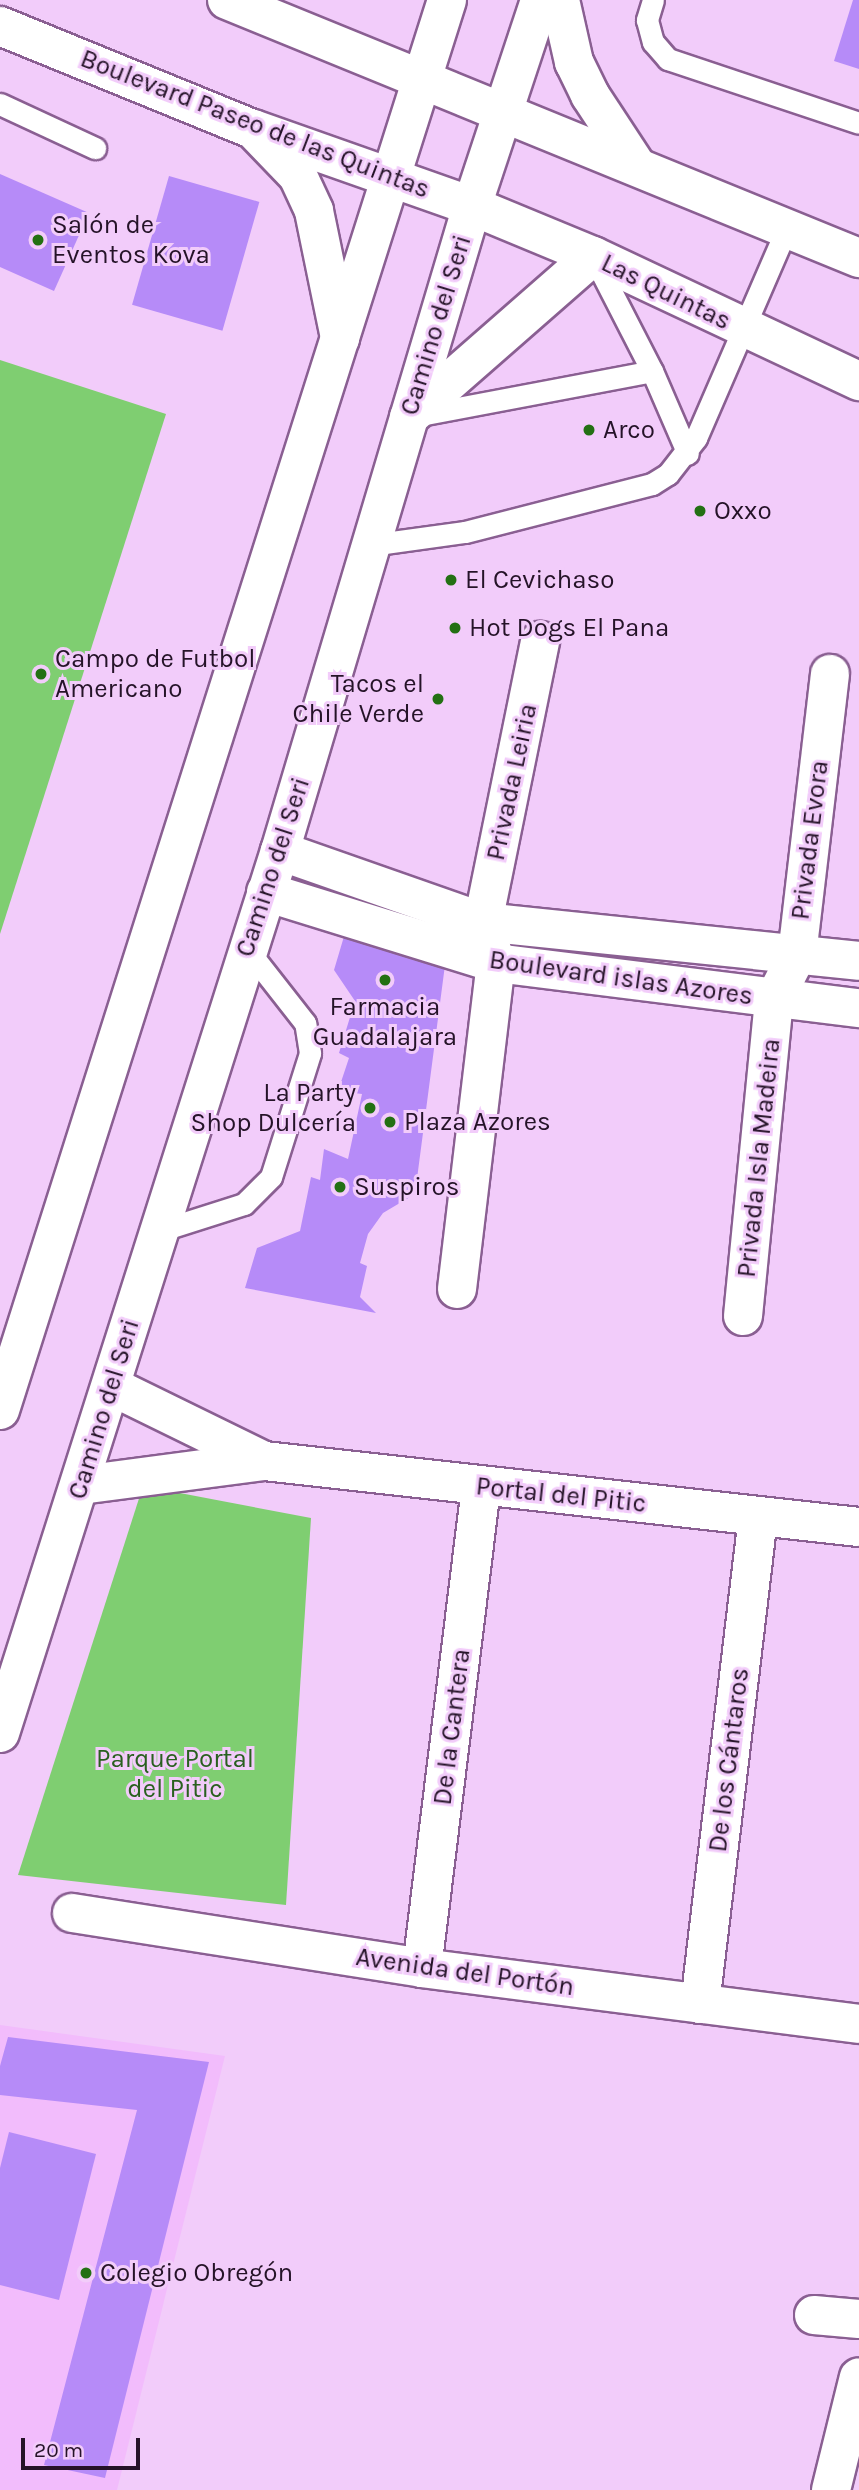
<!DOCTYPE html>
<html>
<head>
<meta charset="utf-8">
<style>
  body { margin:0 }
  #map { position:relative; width:859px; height:2490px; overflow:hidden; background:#f2ccfa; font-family:Karla,sans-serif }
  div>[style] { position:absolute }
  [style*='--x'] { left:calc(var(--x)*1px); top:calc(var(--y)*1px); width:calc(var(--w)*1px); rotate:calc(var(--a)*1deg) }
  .built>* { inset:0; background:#f2bcfc }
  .green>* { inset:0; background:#7fce71 }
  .building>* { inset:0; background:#b68bf8; transform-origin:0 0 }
  .roads { filter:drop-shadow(2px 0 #8a5f92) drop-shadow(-2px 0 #8a5f92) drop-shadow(0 2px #8a5f92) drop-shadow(0 -2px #8a5f92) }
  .lane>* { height:21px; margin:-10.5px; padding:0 10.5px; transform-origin:10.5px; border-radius:10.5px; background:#fff }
  .street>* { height:38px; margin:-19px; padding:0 19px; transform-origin:19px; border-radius:19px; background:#fff }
  .secondary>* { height:38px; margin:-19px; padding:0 19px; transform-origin:19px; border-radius:19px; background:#fff }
  .primary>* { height:38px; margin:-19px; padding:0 19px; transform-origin:19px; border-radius:19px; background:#fff }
  .dots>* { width:19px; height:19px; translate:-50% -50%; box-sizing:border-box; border:4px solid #f2ccfa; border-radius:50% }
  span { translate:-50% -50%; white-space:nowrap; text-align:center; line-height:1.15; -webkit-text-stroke:6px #f2ccfa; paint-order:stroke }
  .street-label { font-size:26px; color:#251328 }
  .poi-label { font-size:26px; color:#251328 }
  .left { translate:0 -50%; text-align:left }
  .right { translate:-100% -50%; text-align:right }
  .park-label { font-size:26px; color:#29601f }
  .scale { position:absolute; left:21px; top:2438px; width:119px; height:32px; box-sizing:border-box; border:4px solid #251328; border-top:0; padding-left:9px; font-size:21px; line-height:24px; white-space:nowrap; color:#251328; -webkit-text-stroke:5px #f2ccfa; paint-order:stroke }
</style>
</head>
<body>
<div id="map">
  <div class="built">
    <i style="clip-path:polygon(0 2025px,225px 2056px,117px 2490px,0 2490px)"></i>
  </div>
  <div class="green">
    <i style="clip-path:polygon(0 360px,166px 414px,0 934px)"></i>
    <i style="clip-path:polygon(143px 1486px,311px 1518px,286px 1905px,18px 1875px)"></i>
  </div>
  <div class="building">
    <i style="clip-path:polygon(853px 0,859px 0,859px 69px,834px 61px)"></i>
    <i style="clip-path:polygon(0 174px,89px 213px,54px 291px,0 267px)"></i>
    <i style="left:169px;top:176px;width:94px;height:134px;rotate:16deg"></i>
    <i style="clip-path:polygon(345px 933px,445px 965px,415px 1194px,383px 1213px,368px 1234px,360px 1263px,367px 1266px,360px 1297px,376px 1313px,245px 1288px,257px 1248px,300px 1231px,311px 1177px,320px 1180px,324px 1149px,348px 1159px,362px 1094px,338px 1091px,349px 1058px,339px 1053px,355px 1001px,334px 970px)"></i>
    <i style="clip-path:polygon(8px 2037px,209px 2062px,105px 2478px,44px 2465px,137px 2110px,0 2095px,0 2066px)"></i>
    <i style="clip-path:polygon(9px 2132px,96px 2154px,59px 2300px,0 2285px,0 2168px)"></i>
  </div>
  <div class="roads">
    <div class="lane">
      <i style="--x:653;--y:0;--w:21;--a:107"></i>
      <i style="--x:647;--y:20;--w:23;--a:75"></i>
      <i style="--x:653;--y:42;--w:23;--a:49"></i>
      <i style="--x:668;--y:59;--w:201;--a:18.5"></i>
      <i style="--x:0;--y:104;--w:105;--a:24.9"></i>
      <i style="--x:595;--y:260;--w:125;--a:62.8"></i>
      <i style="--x:652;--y:371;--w:90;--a:66.6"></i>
      <i style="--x:420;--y:415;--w:236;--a:-10.7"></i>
      <i style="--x:370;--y:545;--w:96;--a:-7.8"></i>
      <i style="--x:465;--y:532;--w:193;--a:-14.4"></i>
      <i style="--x:652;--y:484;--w:19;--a:-32"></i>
      <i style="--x:668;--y:474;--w:46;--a:-52.1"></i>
      <i style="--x:696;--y:438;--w:229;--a:-66.6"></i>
      <i style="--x:159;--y:1231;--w:89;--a:-17.6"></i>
      <i style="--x:244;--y:1204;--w:38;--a:-45"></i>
      <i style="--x:271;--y:1177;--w:130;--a:-72.5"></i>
      <i style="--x:310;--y:1053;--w:30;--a:-99"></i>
      <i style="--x:305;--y:1023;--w:94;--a:-128.1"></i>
    </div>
    <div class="street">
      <i style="--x:280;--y:851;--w:215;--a:19.3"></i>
      <i style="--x:483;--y:922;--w:378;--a:5.9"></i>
      <i style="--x:266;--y:892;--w:241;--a:17.2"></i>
      <i style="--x:496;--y:963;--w:366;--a:7.1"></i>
      <i style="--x:457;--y:1289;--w:328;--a:-83.2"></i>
      <i style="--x:496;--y:963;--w:43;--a:-107.6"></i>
      <i style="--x:483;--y:922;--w:287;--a:-78.5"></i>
      <i style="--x:743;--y:1316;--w:318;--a:-84.4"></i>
      <i style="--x:774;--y:1000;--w:51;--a:-62.9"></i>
      <i style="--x:797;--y:955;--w:283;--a:-83.3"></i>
      <i style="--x:111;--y:1386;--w:170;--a:26.1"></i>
      <i style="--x:81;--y:1485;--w:185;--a:-7.5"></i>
      <i style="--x:264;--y:1461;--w:599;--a:6.33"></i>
      <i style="--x:72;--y:1913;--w:354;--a:8.9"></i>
      <i style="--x:422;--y:1968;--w:441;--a:7.3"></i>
      <i style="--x:422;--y:1968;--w:486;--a:-83"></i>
      <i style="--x:700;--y:2004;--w:491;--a:-83.2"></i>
      <i style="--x:814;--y:2315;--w:45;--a:5.1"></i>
      <i style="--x:831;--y:2490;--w:116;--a:-76.1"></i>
    </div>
    <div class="secondary">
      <i style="--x:227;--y:0;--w:683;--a:22.21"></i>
      <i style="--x:0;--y:26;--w:273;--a:22.2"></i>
      <i style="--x:253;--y:129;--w:232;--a:19.4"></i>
      <i style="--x:472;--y:206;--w:131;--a:22.5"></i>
      <i style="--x:593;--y:256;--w:294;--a:25.2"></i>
    </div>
    <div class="primary">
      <i style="--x:560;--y:0;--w:64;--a:77.3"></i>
      <i style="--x:574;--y:62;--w:37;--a:64"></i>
      <i style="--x:590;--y:95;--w:84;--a:56.7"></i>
      <i style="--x:253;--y:129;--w:65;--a:46.2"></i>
      <i style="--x:298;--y:176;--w:38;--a:65"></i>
      <i style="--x:314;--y:211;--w:130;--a:78.4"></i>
      <i style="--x:409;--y:417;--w:244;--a:-41.2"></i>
      <i style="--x:0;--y:1410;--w:1479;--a:-72.41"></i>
      <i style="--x:0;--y:1733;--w:925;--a:-72.39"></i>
      <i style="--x:280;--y:851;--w:673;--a:-73.42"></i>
      <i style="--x:472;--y:206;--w:217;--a:-71.7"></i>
    </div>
  </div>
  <div class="dots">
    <i style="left:38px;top:240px;background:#237013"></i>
    <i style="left:589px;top:430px;background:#237013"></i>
    <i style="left:700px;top:511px;background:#237013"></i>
    <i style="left:451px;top:580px;background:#237013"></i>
    <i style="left:455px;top:628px;background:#237013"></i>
    <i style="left:41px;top:674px;background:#237013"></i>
    <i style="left:438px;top:699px;background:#237013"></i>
    <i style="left:385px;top:980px;background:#237013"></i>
    <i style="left:370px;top:1108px;background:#237013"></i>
    <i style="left:390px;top:1122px;background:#237013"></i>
    <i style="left:340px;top:1187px;background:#237013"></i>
    <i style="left:86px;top:2273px;background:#237013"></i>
  </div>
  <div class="street-label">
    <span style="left:255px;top:124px;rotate:21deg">Boulevard Paseo de las Quintas</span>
    <span style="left:666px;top:292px;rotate:26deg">Las Quintas</span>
    <span style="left:436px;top:325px;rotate:-73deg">Camino del Seri</span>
    <span style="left:512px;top:782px;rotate:-78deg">Privada Leiria</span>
    <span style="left:810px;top:840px;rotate:-83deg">Privada Evora</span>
    <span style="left:273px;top:867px;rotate:-72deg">Camino del Seri</span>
    <span style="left:621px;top:978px;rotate:8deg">Boulevard islas Azores</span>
    <span style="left:759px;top:1158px;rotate:-84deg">Privada Isla Madeira</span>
    <span style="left:104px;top:1409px;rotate:-73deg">Camino del Seri</span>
    <span style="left:561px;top:1495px;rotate:6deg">Portal del Pitic</span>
    <span style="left:452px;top:1727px;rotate:-83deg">De la Cantera</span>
    <span style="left:729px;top:1760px;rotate:-83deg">De los Cántaros</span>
    <span style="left:465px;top:1972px;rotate:8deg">Avenida del Portón</span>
  </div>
  <div class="poi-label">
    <span class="left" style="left:52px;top:240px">Salón de<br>Eventos Kova</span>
    <span class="left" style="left:603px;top:430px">Arco</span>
    <span class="left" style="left:714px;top:511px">Oxxo</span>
    <span class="left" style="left:465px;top:580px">El Cevichaso</span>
    <span class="left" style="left:469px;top:628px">Hot Dogs El Pana</span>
    <span class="left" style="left:55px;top:674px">Campo de Futbol<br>Americano</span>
    <span class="right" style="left:424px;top:699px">Tacos el<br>Chile Verde</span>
    <span style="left:385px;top:1022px">Farmacia<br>Guadalajara</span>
    <span class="right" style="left:356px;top:1108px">La Party<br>Shop Dulcería</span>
    <span class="left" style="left:404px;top:1122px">Plaza Azores</span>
    <span class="left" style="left:354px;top:1187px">Suspiros</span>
    <span class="left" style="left:100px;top:2273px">Colegio Obregón</span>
  </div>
  <div class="park-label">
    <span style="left:175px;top:1774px">Parque Portal<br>del Pitic</span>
  </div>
  <div class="scale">20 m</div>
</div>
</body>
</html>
